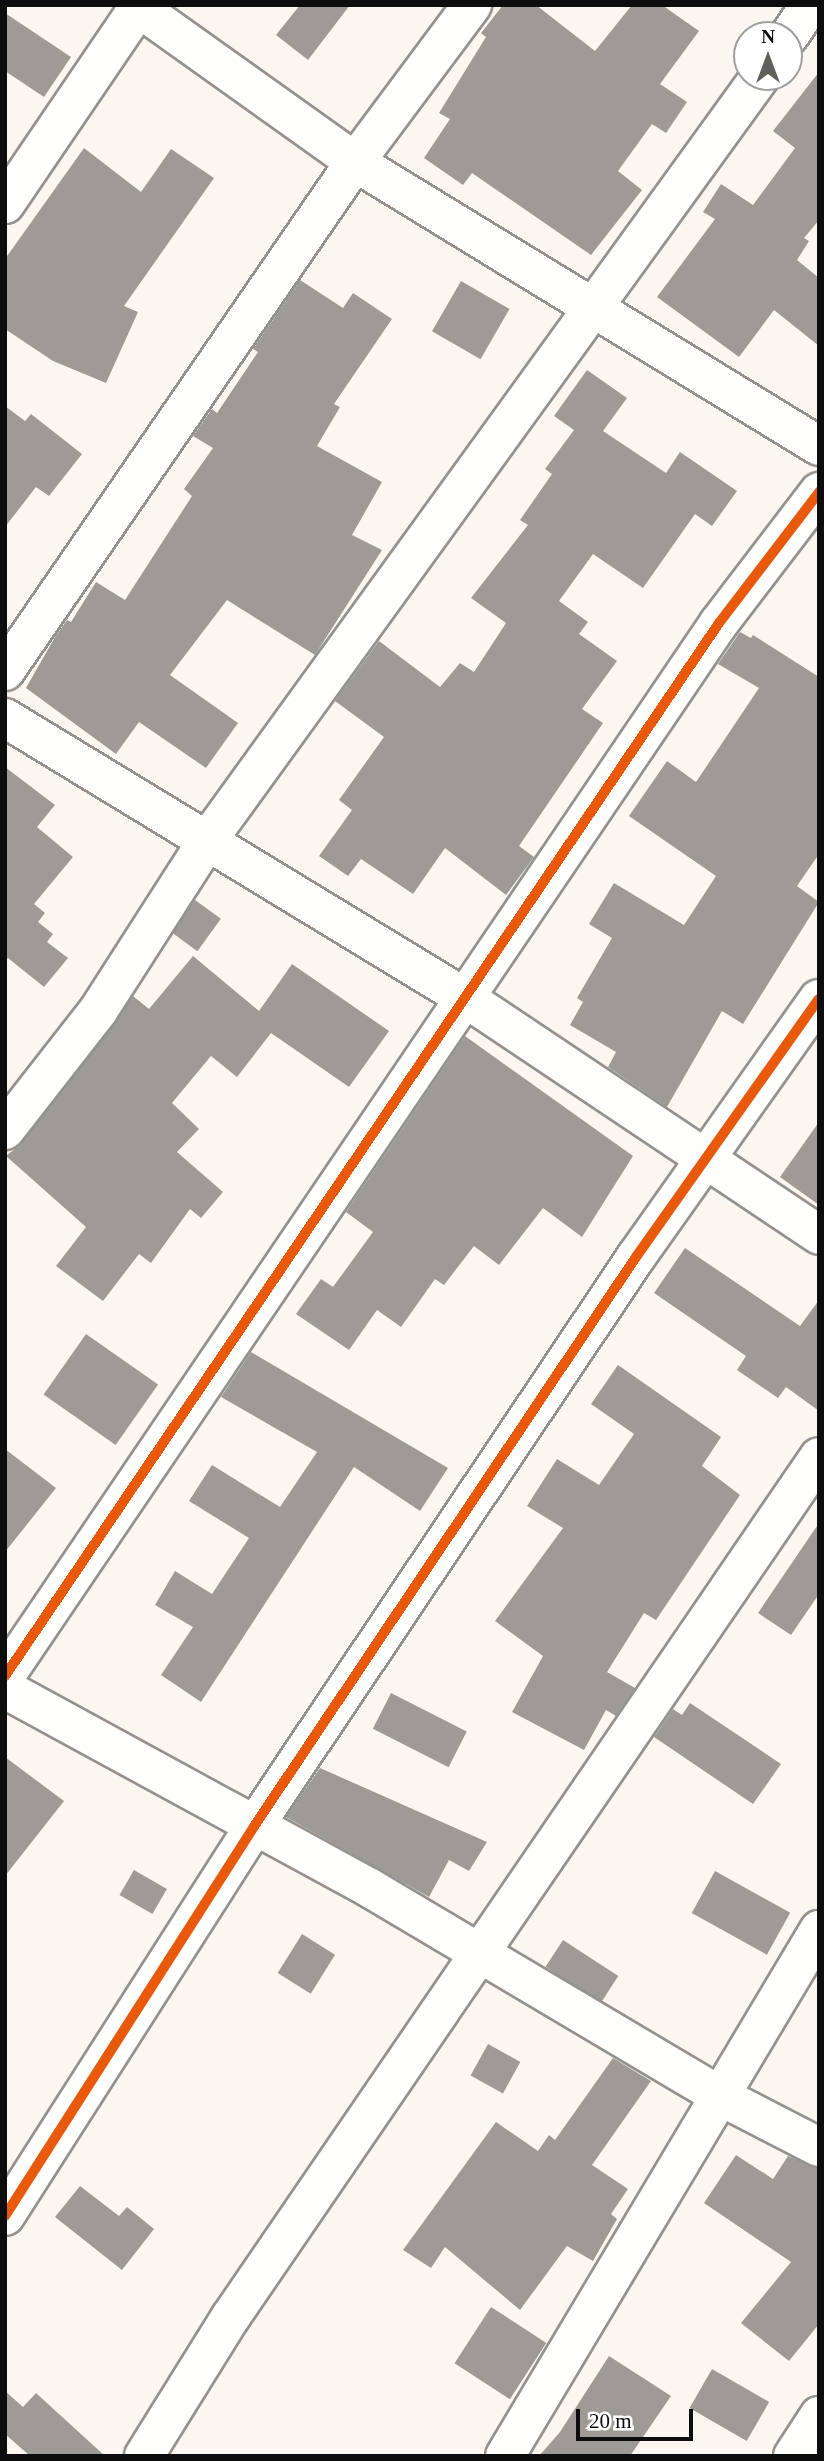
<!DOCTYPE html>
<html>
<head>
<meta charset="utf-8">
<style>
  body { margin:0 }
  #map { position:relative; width:824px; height:2461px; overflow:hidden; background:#fbf7f0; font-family:Georgia,serif }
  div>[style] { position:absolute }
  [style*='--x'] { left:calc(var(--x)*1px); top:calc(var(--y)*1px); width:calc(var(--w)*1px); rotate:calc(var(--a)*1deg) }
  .building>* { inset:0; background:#9e9a96; transform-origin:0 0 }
  .roads { filter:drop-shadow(2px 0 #94928f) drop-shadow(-2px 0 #94928f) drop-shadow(0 2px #94928f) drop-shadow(0 -2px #94928f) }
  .minor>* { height:38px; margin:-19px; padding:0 19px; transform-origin:19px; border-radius:19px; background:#fefefd }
  .cycleway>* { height:10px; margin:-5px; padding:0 5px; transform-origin:5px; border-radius:5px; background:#e8590c }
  span { translate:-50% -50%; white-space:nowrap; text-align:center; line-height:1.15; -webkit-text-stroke:7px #fff; paint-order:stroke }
  .frame { position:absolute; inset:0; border:7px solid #0d0d0d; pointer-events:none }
  .north { position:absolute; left:733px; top:21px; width:70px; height:70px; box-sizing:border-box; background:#fff; border:2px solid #9e9e9e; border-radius:50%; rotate:0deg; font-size:19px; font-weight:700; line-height:28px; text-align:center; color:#0d0d0d }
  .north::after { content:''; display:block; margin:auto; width:24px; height:32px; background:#605f5c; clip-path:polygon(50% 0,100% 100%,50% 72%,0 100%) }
  .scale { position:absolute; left:576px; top:2409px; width:117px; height:32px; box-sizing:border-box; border:4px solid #0d0d0d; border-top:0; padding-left:9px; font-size:21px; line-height:24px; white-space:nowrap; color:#0d0d0d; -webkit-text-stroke:5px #fff; paint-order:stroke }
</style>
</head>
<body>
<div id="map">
  <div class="building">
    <i style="clip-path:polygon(300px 5px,350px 5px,308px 60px,276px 35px)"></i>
    <i style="clip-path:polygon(503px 5px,536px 5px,595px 51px,632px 5px,662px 5px,699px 31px,660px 84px,687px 102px,666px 133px,652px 124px,618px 171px,642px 190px,591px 255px,472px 173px,463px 185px,424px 158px,450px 119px,439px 113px,486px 37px,481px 33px)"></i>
    <i style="clip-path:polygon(5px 13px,71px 57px,44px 97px,5px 71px)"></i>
    <i style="clip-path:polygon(819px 72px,819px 220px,804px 238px,809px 241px,797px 260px,819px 278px,819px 346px,774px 310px,739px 357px,657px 297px,715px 219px,703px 212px,721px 184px,753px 205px,795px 148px,773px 131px)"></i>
    <i style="clip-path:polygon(84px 148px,141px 192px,171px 149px,214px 178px,124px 306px,138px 312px,106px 383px,53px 361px,5px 329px,5px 259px)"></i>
    <i style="clip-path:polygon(300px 280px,343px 308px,353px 293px,392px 319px,334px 404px,340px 407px,317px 446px,382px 482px,352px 535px,382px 550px,315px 655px,227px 600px,170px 675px,238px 723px,206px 768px,139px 722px,116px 754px,26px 688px,55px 637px,67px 620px,71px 622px,96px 582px,125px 600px,192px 496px,184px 489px,213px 448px,193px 436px,212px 409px,217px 413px,258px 352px,253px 349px)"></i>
    <i style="left:461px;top:281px;width:56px;height:58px;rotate:30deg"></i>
    <i style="clip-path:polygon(587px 370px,627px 398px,603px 431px,666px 473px,680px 452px,737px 491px,712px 526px,695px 514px,643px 588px,593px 554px,559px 601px,588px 622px,579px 634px,617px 661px,582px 709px,603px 723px,519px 846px,534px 857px,506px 895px,445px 848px,413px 894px,361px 859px,348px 876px,319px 856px,352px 810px,339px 800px,384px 737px,335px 701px,379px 641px,440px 687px,460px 663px,474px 672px,506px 623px,471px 598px,528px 525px,520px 520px,552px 474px,545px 469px,574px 430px,554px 416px)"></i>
    <i style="clip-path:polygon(5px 406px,25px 421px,31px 414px,82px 454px,49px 496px,36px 487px,5px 527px)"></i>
    <i style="clip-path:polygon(740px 632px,751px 638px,753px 635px,819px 677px,819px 854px,797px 886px,819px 902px,743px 1024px,722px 1011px,667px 1107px,608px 1067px,616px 1052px,570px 1025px,583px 1002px,577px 998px,612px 938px,589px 924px,614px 883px,684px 925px,716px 876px,629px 816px,667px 761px,696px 782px,759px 688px,718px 664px)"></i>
    <i style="clip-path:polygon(5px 767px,55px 805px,37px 827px,73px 857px,34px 904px,45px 913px,38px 922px,53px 934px,47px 942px,68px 958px,44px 987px,8px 958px,5px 961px)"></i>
    <i style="left:195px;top:900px;width:32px;height:40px;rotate:36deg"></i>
    <i style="clip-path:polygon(193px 956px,259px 1011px,292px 964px,389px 1031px,349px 1087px,271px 1033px,237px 1077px,211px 1056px,172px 1103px,199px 1129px,177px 1152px,223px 1192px,201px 1218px,190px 1209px,151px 1263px,139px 1254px,103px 1301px,56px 1266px,86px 1227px,6px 1156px,22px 1143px,133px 996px,149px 1009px)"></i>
    <i style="clip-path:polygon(465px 1036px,633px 1156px,582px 1237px,543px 1208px,499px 1265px,474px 1246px,444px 1285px,435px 1279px,401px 1327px,377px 1310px,349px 1350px,296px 1314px,321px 1279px,333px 1287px,373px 1232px,346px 1212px)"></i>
    <i style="clip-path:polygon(819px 1122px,819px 1205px,780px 1177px)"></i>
    <i style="clip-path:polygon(685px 1248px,800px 1326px,819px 1300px,819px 1411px,786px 1387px,778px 1398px,737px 1370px,746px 1356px,654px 1293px)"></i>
    <i style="left:86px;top:1334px;width:88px;height:74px;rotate:35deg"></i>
    <i style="clip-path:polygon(251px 1352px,448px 1468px,420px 1511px,354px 1467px,201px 1702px,161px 1675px,193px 1627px,155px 1605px,175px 1571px,212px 1594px,249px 1538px,189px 1501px,212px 1465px,280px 1507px,317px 1452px,221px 1397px)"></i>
    <i style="clip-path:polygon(618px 1365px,721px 1437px,702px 1466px,740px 1495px,656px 1620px,644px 1613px,607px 1672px,635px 1688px,616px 1716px,606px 1710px,584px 1750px,512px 1712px,543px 1656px,495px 1621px,563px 1528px,527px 1506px,557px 1459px,599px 1485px,634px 1434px,591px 1404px)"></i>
    <i style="clip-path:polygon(5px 1449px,56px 1488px,5px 1552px)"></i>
    <i style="clip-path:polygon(819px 1523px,819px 1594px,791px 1635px,758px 1613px)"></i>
    <i style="left:391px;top:1693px;width:85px;height:40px;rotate:27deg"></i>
    <i style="clip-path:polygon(690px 1703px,781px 1764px,753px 1804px,654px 1737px,673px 1709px,682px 1715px)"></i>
    <i style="clip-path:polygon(5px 1757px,64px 1801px,5px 1876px)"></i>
    <i style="clip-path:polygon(320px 1768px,487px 1842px,469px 1871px,449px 1860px,429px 1897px,286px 1817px)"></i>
    <i style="left:134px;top:1870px;width:38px;height:29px;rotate:30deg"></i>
    <i style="left:715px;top:1871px;width:86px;height:48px;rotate:29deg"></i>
    <i style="left:302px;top:1934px;width:39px;height:46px;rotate:32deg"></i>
    <i style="left:563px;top:1940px;width:66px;height:32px;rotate:33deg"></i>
    <i style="left:488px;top:2044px;width:37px;height:36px;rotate:29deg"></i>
    <i style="clip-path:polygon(613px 2058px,651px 2081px,592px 2165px,628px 2189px,611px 2214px,617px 2219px,593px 2261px,567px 2246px,520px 2310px,445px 2247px,431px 2268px,403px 2250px,496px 2122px,538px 2151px,549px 2135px,555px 2140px)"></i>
    <i style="clip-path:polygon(736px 2155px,773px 2179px,788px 2156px,819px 2169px,819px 2324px,789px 2361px,741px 2323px,791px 2262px,704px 2203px)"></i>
    <i style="clip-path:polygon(80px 2186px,119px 2216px,127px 2207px,154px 2229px,122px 2270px,55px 2217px)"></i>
    <i style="left:491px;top:2307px;width:66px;height:67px;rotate:33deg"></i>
    <i style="clip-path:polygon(609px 2356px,671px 2396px,630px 2456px,539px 2456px,560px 2432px)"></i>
    <i style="left:712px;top:2369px;width:66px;height:45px;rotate:30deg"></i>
    <i style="clip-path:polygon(5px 2391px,23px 2407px,36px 2393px,105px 2456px,30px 2456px,5px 2434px)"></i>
  </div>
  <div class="roads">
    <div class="minor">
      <i style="--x:135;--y:5;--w:270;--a:35.5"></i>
      <i style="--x:355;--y:162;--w:544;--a:31.47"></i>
      <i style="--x:789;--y:36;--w:37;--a:-56"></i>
      <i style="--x:5;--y:204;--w:240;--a:-55.8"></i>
      <i style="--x:5;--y:671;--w:618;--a:-55.49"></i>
      <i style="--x:355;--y:162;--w:196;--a:-53.3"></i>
      <i style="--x:5;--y:718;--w:541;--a:31.31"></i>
      <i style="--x:467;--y:999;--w:424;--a:33.8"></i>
      <i style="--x:5;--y:1130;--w:151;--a:-52"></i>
      <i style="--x:98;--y:1011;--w:202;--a:-57.3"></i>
      <i style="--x:207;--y:841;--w:943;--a:-54.1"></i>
      <i style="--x:5;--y:1676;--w:1272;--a:-55.86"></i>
      <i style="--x:719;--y:623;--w:165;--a:-52.6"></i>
      <i style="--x:5;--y:1689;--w:416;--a:28.6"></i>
      <i style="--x:370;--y:1888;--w:407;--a:30.7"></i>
      <i style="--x:720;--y:2096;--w:111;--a:27.3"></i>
      <i style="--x:5;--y:2216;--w:464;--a:-57.4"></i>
      <i style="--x:255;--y:1825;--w:684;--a:-56.15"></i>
      <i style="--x:636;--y:1257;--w:316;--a:-54.7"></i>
      <i style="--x:144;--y:2456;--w:163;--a:-58.1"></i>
      <i style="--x:230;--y:2318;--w:1043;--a:-55.62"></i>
      <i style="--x:505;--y:2456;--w:613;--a:-59.16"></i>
      <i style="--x:793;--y:2456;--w:48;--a:-57"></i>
    </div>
  </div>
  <div class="cycleway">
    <i style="--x:5;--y:1676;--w:1272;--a:-55.86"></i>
    <i style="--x:719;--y:623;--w:165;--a:-52.6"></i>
    <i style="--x:5;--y:2216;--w:464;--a:-57.4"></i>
    <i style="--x:255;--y:1825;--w:684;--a:-56.15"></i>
    <i style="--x:636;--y:1257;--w:316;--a:-54.7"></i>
  </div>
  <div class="frame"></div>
  <div class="north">N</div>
  <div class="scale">20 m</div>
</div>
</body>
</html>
